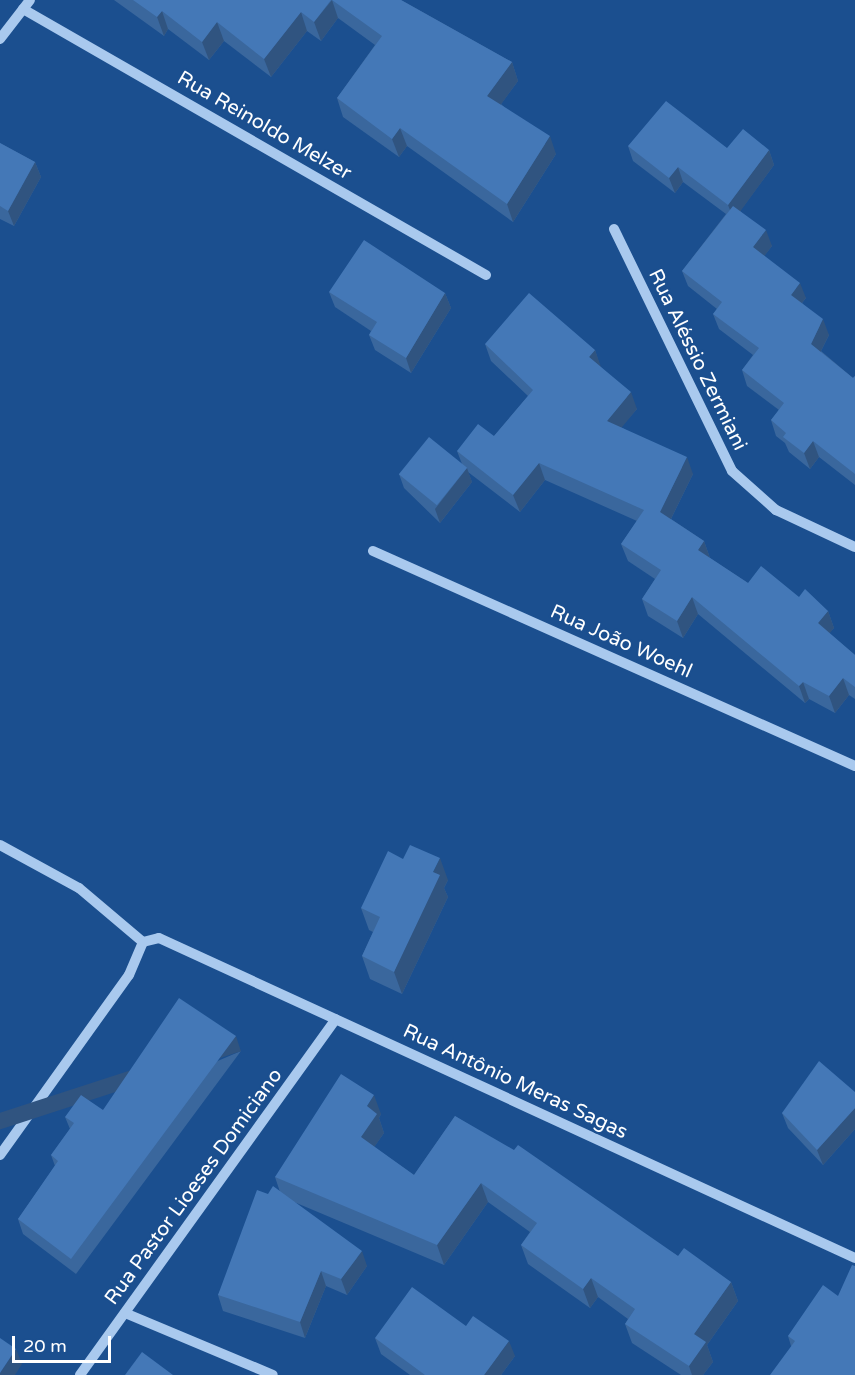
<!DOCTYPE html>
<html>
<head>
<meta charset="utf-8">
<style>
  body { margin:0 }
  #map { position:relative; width:855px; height:1375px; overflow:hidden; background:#1b4f8f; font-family:"Varela Round",sans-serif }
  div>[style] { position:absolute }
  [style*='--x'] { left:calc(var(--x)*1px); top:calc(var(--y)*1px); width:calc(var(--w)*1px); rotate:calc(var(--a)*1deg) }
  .minor>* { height:10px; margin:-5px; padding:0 5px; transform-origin:5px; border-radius:5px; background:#a9c9ee }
  .wall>* { inset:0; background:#3a679d }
  .shaded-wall>* { inset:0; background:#305480; transform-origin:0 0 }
  .building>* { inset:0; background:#4478b7; transform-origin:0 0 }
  span { translate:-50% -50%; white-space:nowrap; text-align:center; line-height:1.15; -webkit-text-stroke:4.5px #1b4f8f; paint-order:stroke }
  .street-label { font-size:20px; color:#fff }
  .scale { position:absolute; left:12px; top:1336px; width:99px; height:27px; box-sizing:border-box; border:3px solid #fff; border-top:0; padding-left:8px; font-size:18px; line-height:21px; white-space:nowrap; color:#fff; -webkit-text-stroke:4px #1b4f8f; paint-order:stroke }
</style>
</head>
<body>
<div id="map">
  <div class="minor">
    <i style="--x:23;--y:9;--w:534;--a:29.88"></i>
    <i style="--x:0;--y:39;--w:49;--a:-52.4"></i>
    <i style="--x:614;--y:229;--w:269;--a:64"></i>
    <i style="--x:732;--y:471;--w:59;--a:41.6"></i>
    <i style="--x:776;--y:510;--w:87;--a:25.1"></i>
    <i style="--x:373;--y:551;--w:528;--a:24.04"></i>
    <i style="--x:0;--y:845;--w:90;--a:28.6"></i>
    <i style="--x:79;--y:888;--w:84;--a:40.2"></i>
    <i style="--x:143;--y:942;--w:16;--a:-14"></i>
    <i style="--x:159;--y:938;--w:766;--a:24.69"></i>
    <i style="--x:0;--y:1155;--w:221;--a:-54.4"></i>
    <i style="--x:129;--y:975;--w:36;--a:-67"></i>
    <i style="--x:125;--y:1313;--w:160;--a:22.7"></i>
    <i style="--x:80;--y:1375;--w:438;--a:-54.3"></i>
  </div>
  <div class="wall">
    <i style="clip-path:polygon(114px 0,401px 0,512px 62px,518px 81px,501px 104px,556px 154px,513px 222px,407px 146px,399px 157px,343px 117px,337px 98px,375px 45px,338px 18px,321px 41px,307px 31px,271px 77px,224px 41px,209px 60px,168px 29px,164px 36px)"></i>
    <i style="clip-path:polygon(0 143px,35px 162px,41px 177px,14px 226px,0 219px)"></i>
    <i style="clip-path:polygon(628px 146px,769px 150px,774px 165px,740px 211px,772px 246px,764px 256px,806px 298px,802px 303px,829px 335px,821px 351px,853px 378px,855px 376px,855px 485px,819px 457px,810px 469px,789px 452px,785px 443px,776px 436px,771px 420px,779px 410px,747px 386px,742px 370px,753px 355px,719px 329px,713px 314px,717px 309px,688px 286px,682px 271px,726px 214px,683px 182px,675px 193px,633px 161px)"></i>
    <i style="clip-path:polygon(329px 292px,445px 293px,451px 308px,411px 373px,375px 350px,369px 335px,371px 331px,335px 307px)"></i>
    <i style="clip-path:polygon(485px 344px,595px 350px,600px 366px,637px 409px,621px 427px,693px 474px,671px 519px,704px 541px,710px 558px,748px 583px,799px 597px,828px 611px,834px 628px,829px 633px,855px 655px,855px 699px,849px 695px,835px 713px,809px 699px,805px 703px,698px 614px,683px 638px,648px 616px,642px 599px,655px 579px,628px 561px,621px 544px,637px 521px,545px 480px,520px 512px,468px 472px,472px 482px,440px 523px,404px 488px,399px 474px,462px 464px,457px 451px,494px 436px,528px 396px,491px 361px)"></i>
    <i style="clip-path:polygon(448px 880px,444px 888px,448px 897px,402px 994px,370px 979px,362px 956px,373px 932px,369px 930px,361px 908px)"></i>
    <i style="clip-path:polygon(241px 1051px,76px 1274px,23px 1234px,18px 1219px,55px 1166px,51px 1155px,70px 1129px,65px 1117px,103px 1110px)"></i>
    <i style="clip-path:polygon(855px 1092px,855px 1129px,823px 1165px,788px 1128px,782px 1113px)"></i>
    <i style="clip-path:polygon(381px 1114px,379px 1118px,384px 1133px,374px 1147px,414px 1175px,455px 1116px,678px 1256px,731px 1282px,738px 1301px,707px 1345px,713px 1362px,703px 1375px,681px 1375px,632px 1343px,625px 1324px,628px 1319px,598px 1297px,590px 1308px,528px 1264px,521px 1245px,530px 1232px,488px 1202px,444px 1265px,294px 1202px,367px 1266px,347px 1295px,326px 1286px,305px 1338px,223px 1311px,218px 1295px,268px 1194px,280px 1192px,275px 1177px)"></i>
    <i style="clip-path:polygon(838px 1296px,855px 1375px,791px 1346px,788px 1336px)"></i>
    <i style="clip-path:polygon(375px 1338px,515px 1356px,501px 1375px,410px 1375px,381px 1354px)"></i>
  </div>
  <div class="shaded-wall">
    <i style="clip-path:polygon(332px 0,338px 18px,321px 41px,314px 22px)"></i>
    <i style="clip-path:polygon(162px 11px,168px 29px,164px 36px,157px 17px)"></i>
    <i style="clip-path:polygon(301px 12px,307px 31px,271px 77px,264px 59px)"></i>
    <i style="clip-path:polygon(217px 22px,224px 41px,209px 60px,202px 42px)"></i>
    <i style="clip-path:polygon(512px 62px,518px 81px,494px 114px,487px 96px)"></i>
    <i style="clip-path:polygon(400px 128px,407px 146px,399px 157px,392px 139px)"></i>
    <i style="clip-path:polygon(550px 136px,556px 154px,513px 222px,507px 204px)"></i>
    <i style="clip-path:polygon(769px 150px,774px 165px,734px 220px,728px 205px)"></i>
    <i style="clip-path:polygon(35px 162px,41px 177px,14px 226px,8px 211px)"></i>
    <i style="clip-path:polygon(678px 167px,683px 182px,675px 193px,669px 178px)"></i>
    <i style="clip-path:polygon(766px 230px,772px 246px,759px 263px,753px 247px)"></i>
    <i style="clip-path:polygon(800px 283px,806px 298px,796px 310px,791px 295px)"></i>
    <i style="clip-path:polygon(445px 293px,451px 308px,411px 373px,406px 358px)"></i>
    <i style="clip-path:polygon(823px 319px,829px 335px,817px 359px,811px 344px)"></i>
    <i style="clip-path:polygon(595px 350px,601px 367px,589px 357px)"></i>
    <i style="clip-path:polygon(631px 392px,637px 409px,613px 438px,607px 421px)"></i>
    <i style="clip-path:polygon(813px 441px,819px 457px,810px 469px,804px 453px)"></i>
    <i style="clip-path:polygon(687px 457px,693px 474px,666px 529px,660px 512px)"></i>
    <i style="clip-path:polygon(539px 463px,545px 480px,520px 512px,513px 495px)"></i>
    <i style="clip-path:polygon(467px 468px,472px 482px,440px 523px,435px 509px)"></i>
    <i style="clip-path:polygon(704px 541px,710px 558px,704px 567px,698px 550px)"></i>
    <i style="clip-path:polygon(692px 597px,698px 614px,683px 638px,677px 621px)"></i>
    <i style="clip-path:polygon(828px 611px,834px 628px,824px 640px,818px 623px)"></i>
    <i style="clip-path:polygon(843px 678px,849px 695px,835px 713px,829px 696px)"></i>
    <i style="clip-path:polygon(803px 682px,809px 699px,805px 703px,799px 686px)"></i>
    <i style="clip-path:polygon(440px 858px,448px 880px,444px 888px,448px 897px,402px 994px,394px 972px,433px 872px)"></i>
    <i style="left:236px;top:1036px;width:16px;height:277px;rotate:72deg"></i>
    <i style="clip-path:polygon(374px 1095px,381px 1114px,379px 1118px,384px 1133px,368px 1156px,361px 1137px,367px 1106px)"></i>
    <i style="clip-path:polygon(855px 1108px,855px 1129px,823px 1165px,817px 1150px)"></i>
    <i style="clip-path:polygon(481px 1183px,488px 1202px,444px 1265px,437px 1245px)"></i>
    <i style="clip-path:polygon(362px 1251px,367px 1266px,347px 1295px,341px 1279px)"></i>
    <i style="clip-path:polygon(321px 1271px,326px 1286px,305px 1338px,300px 1322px)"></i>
    <i style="clip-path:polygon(591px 1278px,598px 1297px,590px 1308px,583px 1289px)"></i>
    <i style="clip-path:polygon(731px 1282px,738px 1301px,707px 1345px,713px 1362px,703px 1375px,692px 1375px,689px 1366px,694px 1334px)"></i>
    <i style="clip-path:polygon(509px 1341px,515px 1356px,501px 1375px,484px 1375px)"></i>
    <i style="clip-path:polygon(16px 1349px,22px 1364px,15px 1375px,0 1375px,0 1373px)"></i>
  </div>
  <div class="building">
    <i style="clip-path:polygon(133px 0,331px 0,314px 22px,301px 12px,264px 59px,217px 22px,202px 42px,162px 11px,157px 17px)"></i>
    <i style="clip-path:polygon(332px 0,401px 0,512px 62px,487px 96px,550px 136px,507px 204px,400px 128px,392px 139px,337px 98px,382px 36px)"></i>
    <i style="clip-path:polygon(666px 101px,727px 148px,743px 129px,769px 150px,728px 205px,678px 167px,669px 178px,628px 146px)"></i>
    <i style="clip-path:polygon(0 143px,35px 162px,8px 211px,0 206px)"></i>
    <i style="clip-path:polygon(733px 206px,766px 230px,753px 247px,800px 283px,791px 295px,823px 319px,811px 344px,853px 378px,855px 376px,855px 474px,813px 441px,804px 453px,783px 437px,786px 433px,771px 420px,784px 403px,742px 370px,759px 348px,713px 314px,722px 302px,682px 271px)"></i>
    <i style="clip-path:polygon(364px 240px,445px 293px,406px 358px,369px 335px,377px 322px,329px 292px)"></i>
    <i style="clip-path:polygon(529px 293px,595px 350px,589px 357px,631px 392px,607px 421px,687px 457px,660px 512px,704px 541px,698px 550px,748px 583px,761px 566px,799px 597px,805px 589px,828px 611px,818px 623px,855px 655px,855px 687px,843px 678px,829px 696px,803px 682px,799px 686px,692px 597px,677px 621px,642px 599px,661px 570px,621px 544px,644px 510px,539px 463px,513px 495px,457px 451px,478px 424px,494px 436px,533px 390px,485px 344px)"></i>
    <i style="left:429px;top:437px;width:49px;height:48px;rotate:39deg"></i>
    <i style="clip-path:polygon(410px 845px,440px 858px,433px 872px,440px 875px,394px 972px,362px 956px,380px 917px,361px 908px,388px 851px,403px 859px)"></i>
    <i style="clip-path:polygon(179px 998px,236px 1036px,71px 1259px,18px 1219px,58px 1161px,51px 1155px,74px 1123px,65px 1117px,81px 1095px,103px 1110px)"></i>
    <i style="clip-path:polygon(819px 1061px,855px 1092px,855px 1108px,817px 1150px,782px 1113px)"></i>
    <i style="clip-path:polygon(341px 1074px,374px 1095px,367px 1106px,377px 1114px,361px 1137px,414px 1175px,455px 1116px,514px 1150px,518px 1145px,678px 1256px,684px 1248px,731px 1282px,694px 1334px,706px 1342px,689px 1366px,625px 1324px,635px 1309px,591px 1278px,583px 1289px,521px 1245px,537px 1223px,481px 1183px,437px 1245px,275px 1177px)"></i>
    <i style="clip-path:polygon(273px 1186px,362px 1251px,341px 1279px,321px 1271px,300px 1322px,218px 1295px,257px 1190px,268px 1194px)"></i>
    <i style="clip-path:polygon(852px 1265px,855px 1266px,855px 1375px,770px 1375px,795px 1341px,788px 1336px,823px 1285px,838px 1296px)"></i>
    <i style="clip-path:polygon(412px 1287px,466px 1326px,473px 1316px,509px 1341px,484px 1375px,425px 1375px,375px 1338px)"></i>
    <i style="clip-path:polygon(0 1338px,16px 1349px,0 1373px)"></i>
    <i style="clip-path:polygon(142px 1352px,173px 1375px,125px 1375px)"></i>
  </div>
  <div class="street-label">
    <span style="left:264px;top:126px;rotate:30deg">Rua Reinoldo Melzer</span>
    <span style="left:697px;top:360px;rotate:64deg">Rua Aléssio Zermiani</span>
    <span style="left:621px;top:642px;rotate:24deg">Rua João Woehl</span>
    <span style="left:515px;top:1082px;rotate:25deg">Rua Antônio Meras Sagas</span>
    <span style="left:194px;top:1187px;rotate:-54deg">Rua Pastor Lioeses Domiciano</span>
  </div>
  <div class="scale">20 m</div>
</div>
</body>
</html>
